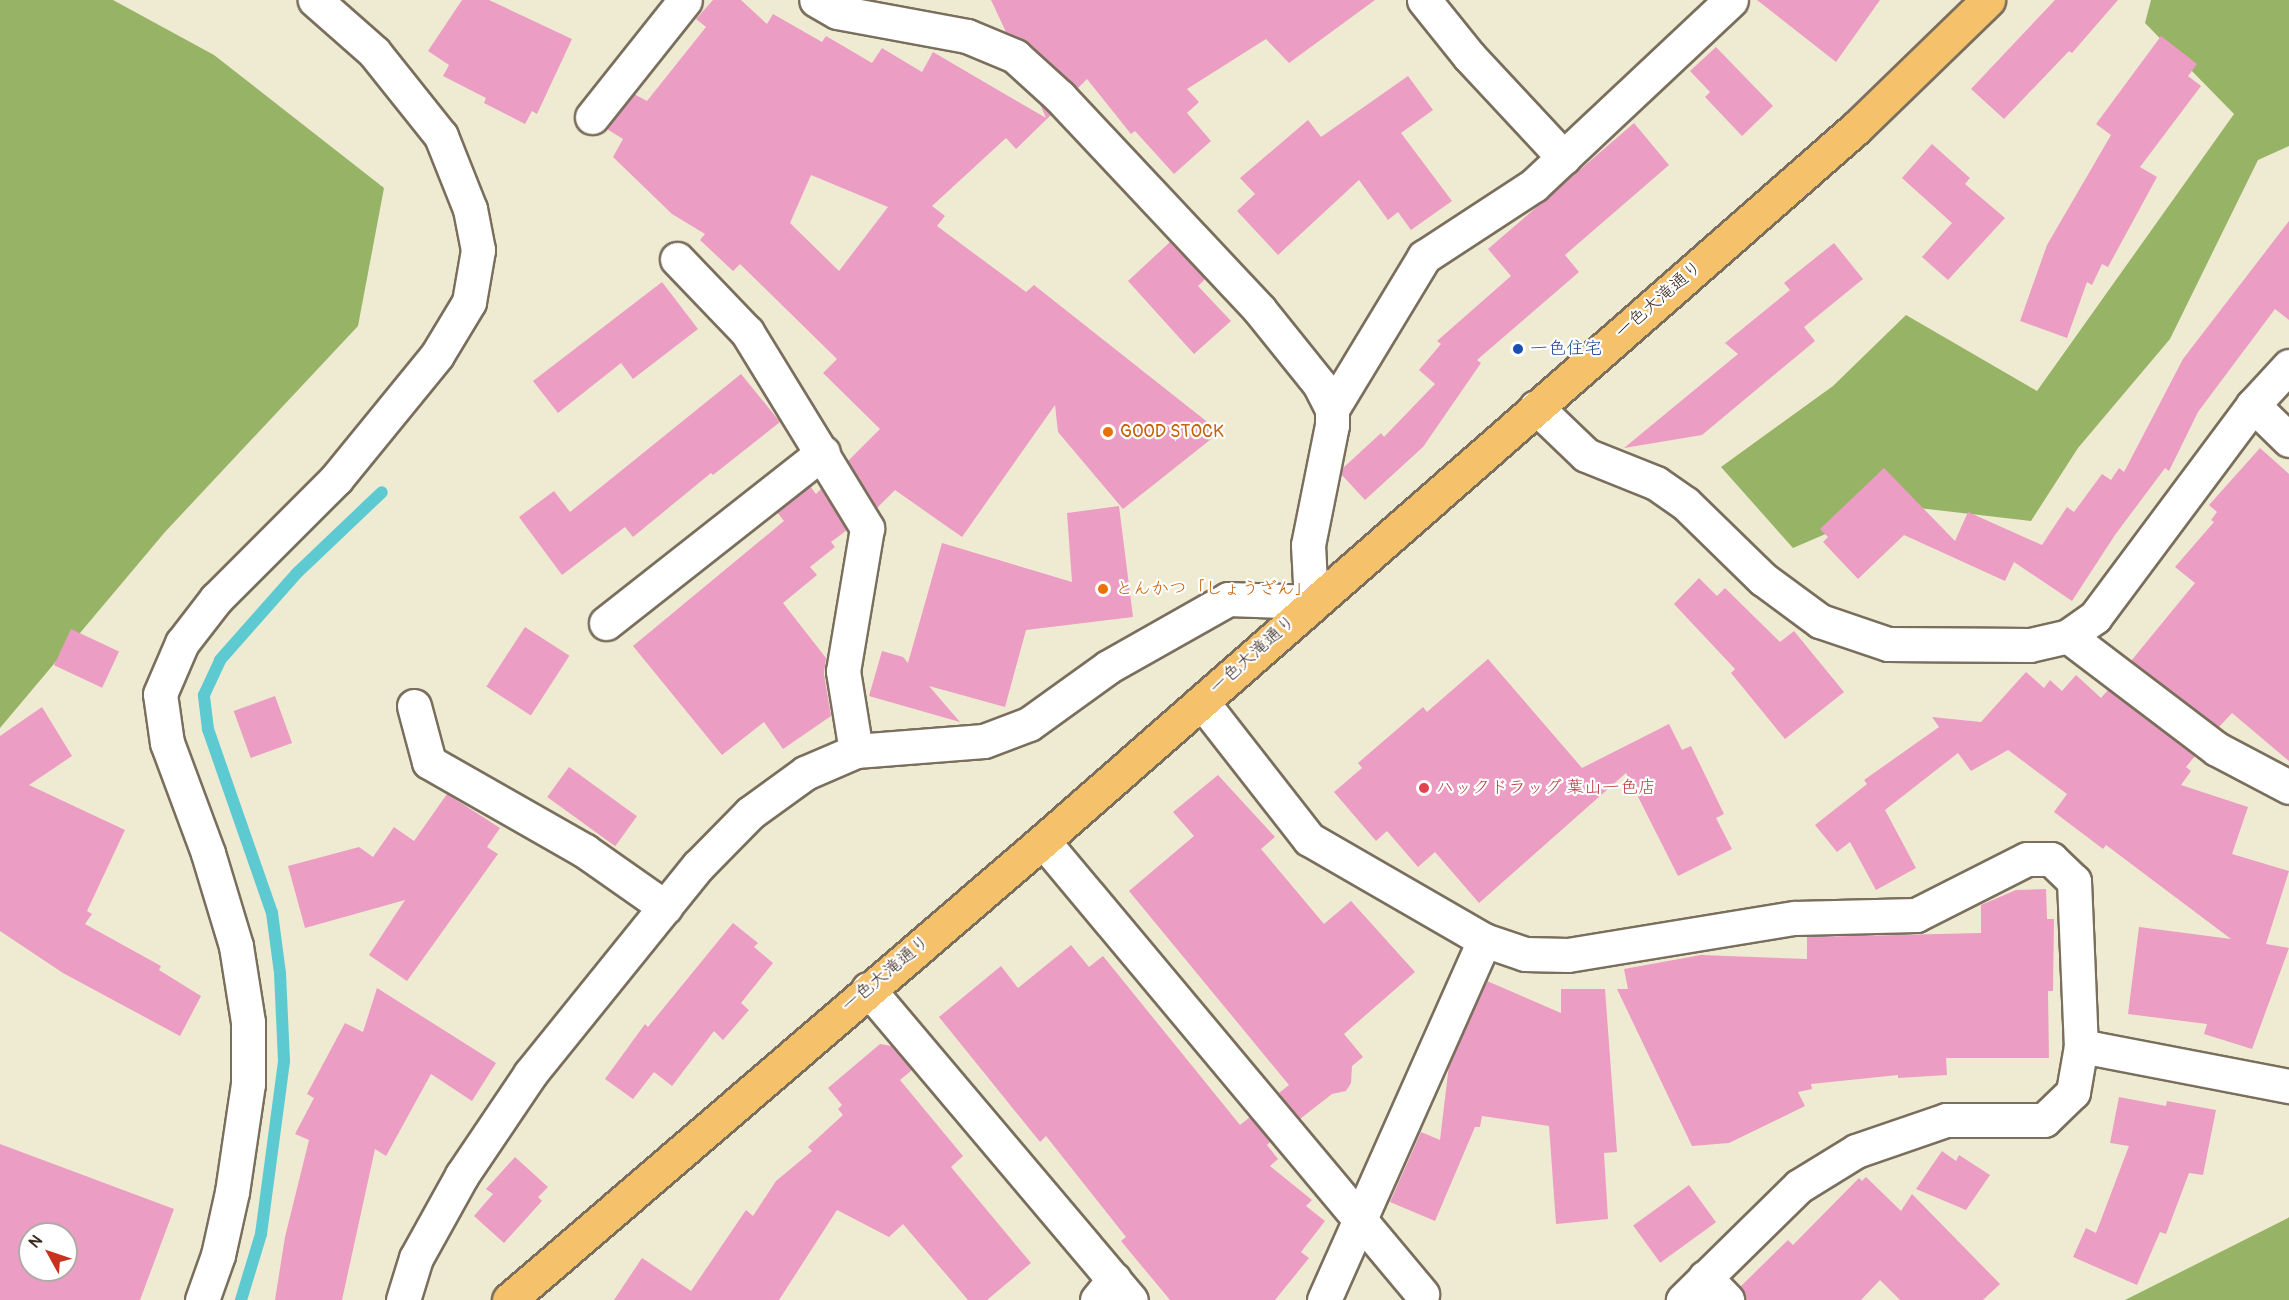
<!DOCTYPE html>
<html>
<head>
<meta charset="utf-8">
<style>
  body { margin:0 }
  #map { position:relative; width:2289px; height:1300px; overflow:hidden; background:#efebd3; font-family:Pangolin,"Klee One",sans-serif }
  div>[style] { position:absolute }
  [style*='--x'] { left:calc(var(--x)*1px); top:calc(var(--y)*1px); width:calc(var(--w)*1px); rotate:calc(var(--a)*1deg) }
  .forest>* { inset:0; background:#97b466 }
  .stream>* { height:12px; margin:-6px; padding:0 6px; transform-origin:6px; border-radius:6px; background:#5dcad1 }
  .building>* { inset:0; background:#ec9dc4; transform-origin:0 0 }
  .roads { filter:drop-shadow(2px 0 #7a6e5d) drop-shadow(-2px 0 #7a6e5d) drop-shadow(0 2px #7a6e5d) drop-shadow(0 -2px #7a6e5d) }
  .minor>* { height:33px; margin:-16.5px; padding:0 16.5px; transform-origin:16.5px; border-radius:16.5px; background:#fff }
  .major>* { height:33px; margin:-16.5px; padding:0 16.5px; transform-origin:16.5px; border-radius:16.5px; background:#f5c16b }
  .dots>* { width:16px; height:16px; translate:-50% -50%; box-sizing:border-box; border:3px solid #fff; border-radius:50% }
  span { translate:-50% -50%; white-space:nowrap; text-align:center; line-height:1.15; -webkit-text-stroke:4.5px #fff; paint-order:stroke }
  .street-label { font-size:18px; color:#3b2a1e }
  .transit-label { font-size:18px; color:#164399 }
  .left { translate:0 -50%; text-align:left }
  .food-label { font-size:18px; color:#c56008 }
  .health-label { font-size:18px; color:#be3a42 }
  .north { position:absolute; left:18px; top:1222px; width:60px; height:60px; box-sizing:border-box; background:#fff; border:2px solid #b1aaa5; border-radius:50%; rotate:310deg; font-size:16px; font-weight:700; line-height:24px; text-align:center; color:#3b2a1e }
  .north::after { content:''; display:block; margin:auto; width:21px; height:27px; background:#c8321e; clip-path:polygon(50% 0,100% 100%,50% 72%,0 100%) }
</style>
</head>
<body>
<div id="map">
  <div class="forest">
    <i style="clip-path:polygon(0 0,113px 0,214px 55px,384px 188px,358px 326px,165px 532px,0 728px)"></i>
    <i style="clip-path:polygon(2151px 0,2289px 0,2289px 146px,2258px 160px,2170px 339px,2078px 448px,2031px 521px,1893px 505px,1793px 548px,1721px 467px,1833px 386px,1906px 315px,2037px 391px,2234px 114px,2145px 23px)"></i>
    <i style="clip-path:polygon(2289px 1217px,2289px 1300px,2125px 1300px,2288px 1218px)"></i>
  </div>
  <div class="stream">
    <i style="--x:241;--y:1300;--w:69;--a:-73.1"></i>
    <i style="--x:261;--y:1234;--w:175;--a:-82.4"></i>
    <i style="--x:284;--y:1061;--w:88;--a:-92.6"></i>
    <i style="--x:280;--y:973;--w:61;--a:-97.6"></i>
    <i style="--x:272;--y:913;--w:195;--a:-109.2"></i>
    <i style="--x:208;--y:729;--w:34;--a:-97"></i>
    <i style="--x:204;--y:695;--w:38;--a:-65"></i>
    <i style="--x:220;--y:660;--w:116;--a:-48.5"></i>
    <i style="--x:297;--y:573;--w:117;--a:-43.6"></i>
  </div>
  <div class="building">
    <i style="clip-path:polygon(462px 0,489px 0,572px 39px,537px 114px,532px 111px,525px 124px,484px 103px,486px 98px,443px 76px,449px 65px,428px 51px)"></i>
    <i style="clip-path:polygon(evenodd,713px 0,741px 0,767px 24px,773px 14px,822px 42px,826px 36px,872px 63px,882px 48px,922px 72px,933px 52px,1046px 118px,1040px 104px,1051px 115px,1016px 149px,1006px 138px,932px 206px,945px 216px,937px 226px,1026px 292px,1034px 285px,1220px 432px,1123px 509px,1058px 432px,1055px 405px,962px 537px,895px 490px,877px 508px,848px 461px,880px 429px,823px 373px,837px 359px,740px 264px,733px 271px,700px 240px,705px 234px,672px 214px,613px 157px,623px 139px,607px 129px,609px 126px,634px 94px,647px 101px,706px 27px,696px 19px,713px 0,811px 175px,888px 207px,839px 271px,790px 223px,811px 175px)"></i>
    <i style="clip-path:polygon(991px 0,1375px 0,1289px 63px,1266px 39px,1187px 89px,1199px 102px,1187px 113px,1211px 141px,1174px 174px,1135px 131px,1131px 134px,1087px 79px,1078px 88px,1028px 42px,1006px 32px)"></i>
    <i style="clip-path:polygon(1757px 0,1880px 0,1836px 62px)"></i>
    <i style="clip-path:polygon(2055px 0,2118px 0,2072px 53px,2069px 51px,2004px 119px,1971px 89px)"></i>
    <i style="clip-path:polygon(2161px 36px,2197px 64px,2188px 76px,2201px 86px,2140px 167px,2157px 177px,2108px 267px,2102px 264px,2092px 285px,2087px 282px,2067px 338px,2020px 321px,2047px 245px,2111px 135px,2096px 124px)"></i>
    <i style="clip-path:polygon(1716px 47px,1773px 106px,1742px 136px,1705px 97px,1710px 92px,1690px 71px)"></i>
    <i style="clip-path:polygon(1408px 76px,1433px 110px,1401px 133px,1452px 201px,1411px 230px,1398px 212px,1388px 220px,1359px 180px,1278px 255px,1237px 211px,1255px 194px,1240px 178px,1308px 120px,1321px 137px)"></i>
    <i style="clip-path:polygon(1634px 123px,1669px 165px,1565px 255px,1579px 272px,1477px 360px,1481px 363px,1423px 447px,1365px 500px,1341px 474px,1343px 468px,1381px 433px,1384px 437px,1435px 384px,1419px 370px,1441px 344px,1437px 341px,1511px 276px,1488px 249px)"></i>
    <i style="clip-path:polygon(1932px 144px,1970px 178px,1965px 184px,2005px 218px,1948px 280px,1922px 257px,1952px 223px,1902px 178px)"></i>
    <i style="clip-path:polygon(2289px 221px,2289px 320px,2275px 309px,2198px 412px,2169px 471px,2165px 468px,2115px 535px,2072px 601px,2014px 562px,2005px 581px,1904px 535px,1858px 579px,1823px 542px,1828px 537px,1820px 529px,1884px 468px,1955px 541px,1968px 512px,2042px 545px,2067px 507px,2074px 512px,2102px 474px,2111px 480px,2119px 468px,2124px 472px,2183px 359px)"></i>
    <i style="clip-path:polygon(1170px 242px,1205px 279px,1198px 286px,1231px 321px,1194px 354px,1128px 281px)"></i>
    <i style="clip-path:polygon(1834px 243px,1863px 279px,1804px 327px,1815px 341px,1702px 435px,1624px 448px,1738px 354px,1725px 343px,1790px 290px,1784px 283px)"></i>
    <i style="clip-path:polygon(662px 282px,698px 329px,633px 379px,621px 363px,558px 413px,533px 381px)"></i>
    <i style="clip-path:polygon(741px 374px,780px 422px,713px 475px,711px 473px,633px 537px,625px 527px,562px 575px,519px 517px,554px 491px,570px 512px)"></i>
    <i style="clip-path:polygon(2260px 448px,2289px 474px,2289px 761px,2232px 713px,2219px 727px,2131px 661px,2195px 583px,2175px 567px,2214px 522px,2211px 520px,2217px 512px,2209px 505px)"></i>
    <i style="clip-path:polygon(810px 486px,816px 494px,821px 489px,847px 530px,831px 542px,835px 547px,810px 567px,817px 575px,783px 603px,826px 658px,824px 674px,831px 716px,783px 749px,764px 722px,722px 755px,633px 646px,784px 521px,777px 512px)"></i>
    <i style="clip-path:polygon(1119px 506px,1133px 617px,1026px 630px,1005px 707px,929px 686px,960px 722px,869px 696px,882px 651px,903px 657px,908px 663px,942px 543px,1072px 582px,1067px 513px)"></i>
    <i style="clip-path:polygon(1699px 578px,1717px 596px,1725px 588px,1780px 642px,1794px 631px,1844px 692px,1785px 739px,1731px 673px,1735px 669px,1674px 604px)"></i>
    <i style="left:525px;top:627px;width:53px;height:71px;rotate:33deg"></i>
    <i style="left:71px;top:629px;width:53px;height:40px;rotate:25deg"></i>
    <i style="clip-path:polygon(1488px 659px,1582px 768px,1669px 724px,1682px 750px,1691px 746px,1724px 814px,1716px 818px,1732px 849px,1678px 876px,1626px 773px,1479px 903px,1435px 852px,1418px 867px,1387px 831px,1376px 841px,1334px 792px,1362px 768px,1358px 763px,1423px 707px,1427px 712px)"></i>
    <i style="clip-path:polygon(2026px 672px,2044px 688px,2050px 680px,2062px 691px,2076px 675px,2101px 698px,2108px 690px,2195px 756px,2186px 767px,2191px 771px,2181px 785px,2248px 807px,2232px 854px,2289px 871px,2266px 944px,2289px 948px,2252px 1049px,2204px 1034px,2207px 1024px,2128px 1014px,2139px 927px,2231px 939px,2106px 845px,2103px 849px,2054px 812px,2067px 794px,2008px 750px,1971px 771px,1958px 753px,1885px 810px,1916px 868px,1876px 890px,1850px 842px,1837px 852px,1815px 825px,1867px 784px,1864px 780px,1939px 727px,1932px 717px,1981px 722px)"></i>
    <i style="left:275px;top:696px;width:50px;height:44px;rotate:70deg"></i>
    <i style="clip-path:polygon(42px 707px,72px 756px,29px 785px,125px 830px,87px 911px,92px 914px,85px 924px,161px 966px,159px 970px,201px 996px,180px 1036px,63px 973px,0 931px,0 736px)"></i>
    <i style="left:569px;top:767px;width:84px;height:37px;rotate:36deg"></i>
    <i style="clip-path:polygon(1218px 775px,1275px 837px,1261px 849px,1324px 924px,1351px 901px,1415px 972px,1344px 1034px,1363px 1057px,1352px 1066px,1351px 1083px,1346px 1091px,1332px 1094px,1300px 1119px,1279px 1093px,1289px 1085px,1129px 891px,1194px 836px,1173px 812px)"></i>
    <i style="clip-path:polygon(447px 794px,500px 828px,487px 847px,498px 854px,407px 981px,369px 955px,405px 900px,305px 928px,288px 866px,359px 847px,373px 857px,394px 827px,414px 841px)"></i>
    <i style="clip-path:polygon(2046px 889px,2047px 919px,2054px 919px,2053px 991px,2048px 991px,2049px 1058px,1946px 1058px,1947px 1075px,1898px 1078px,1898px 1075px,1811px 1084px,1812px 1089px,1798px 1092px,1805px 1106px,1729px 1143px,1692px 1146px,1617px 989px,1628px 989px,1624px 969px,1701px 955px,1807px 959px,1807px 937px,1981px 933px,1981px 905px,2016px 890px)"></i>
    <i style="clip-path:polygon(733px 923px,758px 943px,754px 947px,773px 963px,741px 1003px,749px 1010px,723px 1040px,714px 1031px,672px 1086px,654px 1072px,633px 1099px,605px 1079px,645px 1024px,648px 1027px)"></i>
    <i style="clip-path:polygon(1071px 945px,1089px 967px,1103px 956px,1240px 1125px,1250px 1117px,1270px 1142px,1267px 1145px,1278px 1159px,1270px 1166px,1312px 1200px,1306px 1206px,1325px 1221px,1301px 1252px,1309px 1258px,1275px 1300px,1170px 1300px,1121px 1241px,1126px 1237px,1046px 1136px,1040px 1142px,939px 1017px,1001px 966px,1018px 988px)"></i>
    <i style="clip-path:polygon(1487px 981px,1561px 1013px,1561px 989px,1605px 989px,1617px 1152px,1604px 1153px,1608px 1219px,1556px 1224px,1549px 1126px,1482px 1116px,1480px 1127px,1475px 1127px,1435px 1221px,1390px 1202px,1421px 1132px,1440px 1140px,1449px 1065px)"></i>
    <i style="clip-path:polygon(377px 988px,496px 1063px,472px 1101px,431px 1074px,386px 1156px,375px 1149px,342px 1300px,275px 1300px,285px 1237px,309px 1140px,295px 1134px,314px 1098px,307px 1094px,345px 1023px,363px 1032px)"></i>
    <i style="clip-path:polygon(880px 1044px,891px 1046px,912px 1070px,900px 1080px,963px 1156px,951px 1167px,1031px 1263px,987px 1300px,968px 1300px,903px 1224px,889px 1237px,837px 1210px,779px 1300px,614px 1300px,642px 1258px,691px 1291px,746px 1210px,753px 1216px,776px 1181px,812px 1151px,808px 1147px,843px 1115px,838px 1109px,842px 1105px,828px 1088px)"></i>
    <i style="clip-path:polygon(2119px 1097px,2166px 1106px,2167px 1101px,2216px 1110px,2203px 1175px,2189px 1173px,2166px 1234px,2160px 1232px,2137px 1285px,2073px 1257px,2086px 1228px,2096px 1233px,2129px 1146px,2110px 1143px)"></i>
    <i style="clip-path:polygon(evenodd,0 1144px,174px 1209px,140px 1300px,0 1300px,0 1144px,30px 1234px,66px 1234px,66px 1270px,30px 1270px,30px 1234px)"></i>
    <i style="clip-path:polygon(1942px 1151px,1956px 1161px,1959px 1155px,1990px 1175px,1966px 1210px,1916px 1189px)"></i>
    <i style="clip-path:polygon(515px 1157px,548px 1187px,538px 1197px,542px 1201px,504px 1243px,474px 1216px,493px 1194px,486px 1189px)"></i>
    <i style="clip-path:polygon(1866px 1177px,1901px 1211px,1912px 1194px,2000px 1284px,1983px 1300px,1900px 1300px,1880px 1280px,1861px 1300px,1745px 1300px,1740px 1287px,1788px 1240px,1793px 1245px,1859px 1178px,1862px 1181px)"></i>
    <i style="left:1689px;top:1185px;width:46px;height:69px;rotate:54deg"></i>
  </div>
  <div class="roads">
    <div class="minor">
      <i style="--x:1424;--y:0;--w:72;--a:51.2"></i>
      <i style="--x:1469;--y:56;--w:139;--a:47"></i>
      <i style="--x:592;--y:117;--w:149;--a:-51.5"></i>
      <i style="--x:677;--y:259;--w:101;--a:46.2"></i>
      <i style="--x:747;--y:332;--w:230;--a:58.5"></i>
      <i style="--x:867;--y:528;--w:145;--a:99.5"></i>
      <i style="--x:843;--y:671;--w:81;--a:80.8"></i>
      <i style="--x:2253;--y:405;--w:50;--a:44.2"></i>
      <i style="--x:1536;--y:407;--w:69;--a:43.8"></i>
      <i style="--x:1586;--y:455;--w:75;--a:21.8"></i>
      <i style="--x:1656;--y:483;--w:35;--a:35"></i>
      <i style="--x:1685;--y:503;--w:109;--a:44.3"></i>
      <i style="--x:1763;--y:579;--w:71;--a:36.4"></i>
      <i style="--x:1820;--y:621;--w:72;--a:18.7"></i>
      <i style="--x:1888;--y:644;--w:142;--a:0.4"></i>
      <i style="--x:2030;--y:645;--w:39;--a:-13"></i>
      <i style="--x:2068;--y:636;--w:33;--a:-35"></i>
      <i style="--x:2095;--y:617;--w:264;--a:-53.3"></i>
      <i style="--x:2253;--y:405;--w:53;--a:-47.3"></i>
      <i style="--x:1332;--y:409;--w:178;--a:-58.8"></i>
      <i style="--x:1424;--y:257;--w:131;--a:-33.2"></i>
      <i style="--x:1534;--y:185;--w:270;--a:-43.2"></i>
      <i style="--x:606;--y:623;--w:276;--a:-38.2"></i>
      <i style="--x:2068;--y:636;--w:187;--a:37.2"></i>
      <i style="--x:2217;--y:749;--w:81;--a:27.8"></i>
      <i style="--x:1202;--y:702;--w:174;--a:52"></i>
      <i style="--x:1309;--y:839;--w:202;--a:30"></i>
      <i style="--x:1484;--y:940;--w:43;--a:18.9"></i>
      <i style="--x:1525;--y:954;--w:43;--a:1.3"></i>
      <i style="--x:1568;--y:955;--w:230;--a:-9.3"></i>
      <i style="--x:1795;--y:918;--w:121;--a:-1.4"></i>
      <i style="--x:1916;--y:915;--w:124;--a:-26.8"></i>
      <i style="--x:2027;--y:859;--w:24;--a:0"></i>
      <i style="--x:2051;--y:859;--w:32;--a:44"></i>
      <i style="--x:2074;--y:881;--w:165;--a:87.6"></i>
      <i style="--x:2081;--y:1046;--w:47;--a:99.9"></i>
      <i style="--x:2073;--y:1092;--w:40;--a:136"></i>
      <i style="--x:2044;--y:1120;--w:98;--a:180"></i>
      <i style="--x:1946;--y:1120;--w:95;--a:161"></i>
      <i style="--x:1856;--y:1151;--w:67;--a:148.4"></i>
      <i style="--x:1799;--y:1186;--w:163;--a:135.5"></i>
      <i style="--x:414;--y:706;--w:58;--a:75"></i>
      <i style="--x:429;--y:762;--w:180;--a:29.7"></i>
      <i style="--x:585;--y:851;--w:98;--a:35"></i>
      <i style="--x:1043;--y:841;--w:591;--a:50.08"></i>
      <i style="--x:868;--y:989;--w:407;--a:49.8"></i>
      <i style="--x:2081;--y:1046;--w:212;--a:10.9"></i>
      <i style="--x:1705;--y:1277;--w:32;--a:46"></i>
      <i style="--x:202;--y:1300;--w:48;--a:-70.4"></i>
      <i style="--x:218;--y:1255;--w:65;--a:-77.5"></i>
      <i style="--x:232;--y:1192;--w:109;--a:-81.6"></i>
      <i style="--x:248;--y:1084;--w:62;--a:-90"></i>
      <i style="--x:248;--y:1022;--w:77;--a:-99"></i>
      <i style="--x:236;--y:946;--w:97;--a:-106.8"></i>
      <i style="--x:208;--y:853;--w:117;--a:-110.4"></i>
      <i style="--x:167;--y:743;--w:49;--a:-98.1"></i>
      <i style="--x:160;--y:694;--w:56;--a:-66.7"></i>
      <i style="--x:182;--y:643;--w:56;--a:-52.3"></i>
      <i style="--x:216;--y:599;--w:170;--a:-45"></i>
      <i style="--x:336;--y:479;--w:160;--a:-50.8"></i>
      <i style="--x:437;--y:355;--w:62;--a:-58.9"></i>
      <i style="--x:469;--y:302;--w:53;--a:-80.2"></i>
      <i style="--x:478;--y:250;--w:42;--a:-101"></i>
      <i style="--x:470;--y:209;--w:79;--a:-111.7"></i>
      <i style="--x:441;--y:136;--w:107;--a:-128.6"></i>
      <i style="--x:374;--y:52;--w:79;--a:-138.6"></i>
      <i style="--x:403;--y:1300;--w:44;--a:-72.8"></i>
      <i style="--x:416;--y:1258;--w:95;--a:-61"></i>
      <i style="--x:462;--y:1175;--w:122;--a:-56"></i>
      <i style="--x:530;--y:1074;--w:267;--a:-51.1"></i>
      <i style="--x:698;--y:866;--w:74;--a:-45.5"></i>
      <i style="--x:750;--y:813;--w:68;--a:-36"></i>
      <i style="--x:805;--y:773;--w:56;--a:-23.3"></i>
      <i style="--x:856;--y:751;--w:128;--a:-4.5"></i>
      <i style="--x:984;--y:741;--w:48;--a:-20.7"></i>
      <i style="--x:1029;--y:724;--w:97;--a:-35.8"></i>
      <i style="--x:1108;--y:667;--w:138;--a:-29.5"></i>
      <i style="--x:1228;--y:599;--w:83;--a:2.1"></i>
      <i style="--x:1311;--y:602;--w:57;--a:-93"></i>
      <i style="--x:1308;--y:545;--w:122;--a:-78.7"></i>
      <i style="--x:1332;--y:425;--w:16;--a:-90"></i>
      <i style="--x:1332;--y:409;--w:27;--a:-117"></i>
      <i style="--x:1320;--y:385;--w:97;--a:-128.8"></i>
      <i style="--x:1259;--y:309;--w:291;--a:-133.2"></i>
      <i style="--x:1060;--y:97;--w:61;--a:-137.7"></i>
      <i style="--x:1015;--y:56;--w:52;--a:-157.4"></i>
      <i style="--x:967;--y:36;--w:132;--a:-169.5"></i>
      <i style="--x:837;--y:12;--w:24;--a:-150"></i>
      <i style="--x:1097;--y:1300;--w:27;--a:-51"></i>
      <i style="--x:1324;--y:1300;--w:394;--a:-66"></i>
    </div>
    <div class="major">
      <i style="--x:509;--y:1300;--w:704;--a:-40.68"></i>
      <i style="--x:1043;--y:841;--w:1081;--a:-41.25"></i>
      <i style="--x:1856;--y:128;--w:184;--a:-44.1"></i>
    </div>
  </div>
  <div class="dots">
    <i style="left:1518px;top:349px;background:#1a4fb4"></i>
    <i style="left:1108px;top:432px;background:#e8710a"></i>
    <i style="left:1103px;top:589px;background:#e8710a"></i>
    <i style="left:1424px;top:788px;background:#e0444e"></i>
  </div>
  <div class="street-label">
    <span style="left:1659px;top:300px;rotate:-41deg">一色大滝通り</span>
    <span style="left:1253px;top:655px;rotate:-42deg">一色大滝通り</span>
    <span style="left:886px;top:974px;rotate:-40deg">一色大滝通り</span>
  </div>
  <div class="transit-label">
    <span class="left" style="left:1530px;top:349px">一色住宅</span>
  </div>
  <div class="food-label">
    <span class="left" style="left:1120px;top:432px">GOOD STOCK</span>
    <span class="left" style="left:1115px;top:589px">とんかつ「しょうざん」</span>
  </div>
  <div class="health-label">
    <span class="left" style="left:1436px;top:788px">ハックドラッグ 葉山一色店</span>
  </div>
  <div class="north">N</div>
</div>
</body>
</html>
